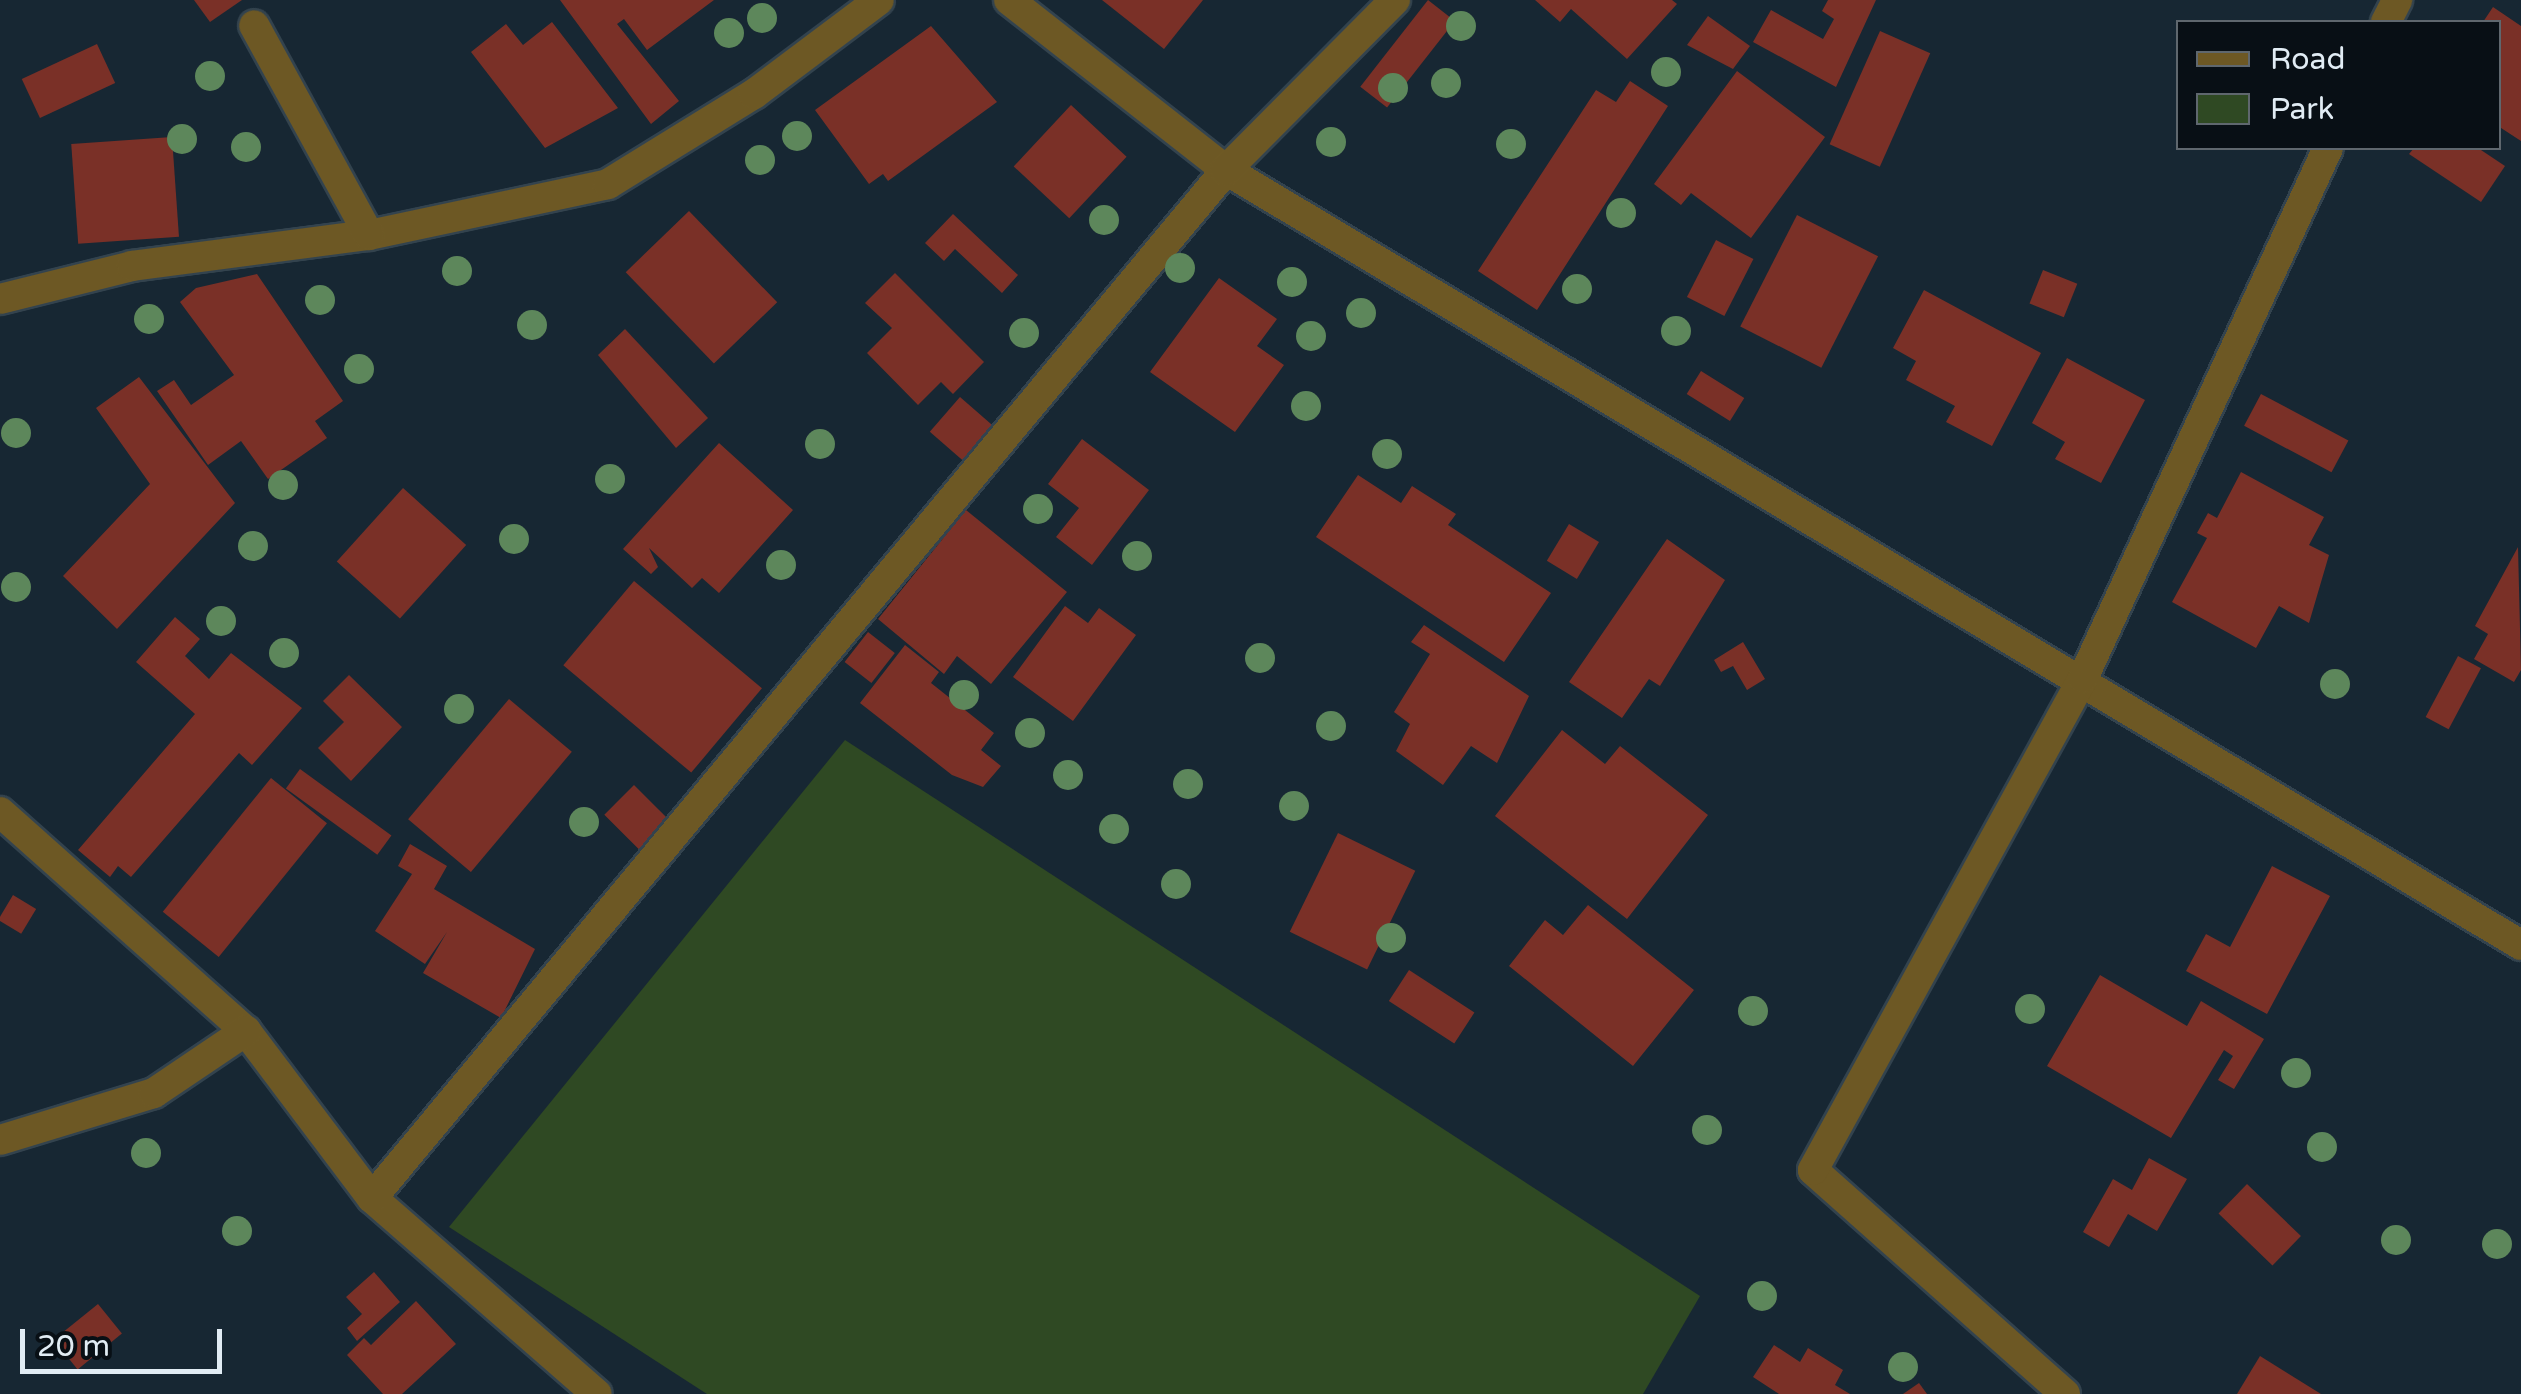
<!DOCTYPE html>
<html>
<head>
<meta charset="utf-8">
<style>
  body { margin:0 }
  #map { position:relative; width:2521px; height:1394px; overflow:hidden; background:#172733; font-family:"Varela Round",sans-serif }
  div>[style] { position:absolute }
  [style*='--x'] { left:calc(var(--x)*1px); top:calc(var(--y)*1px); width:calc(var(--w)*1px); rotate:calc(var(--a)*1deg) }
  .green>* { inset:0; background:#2f4923 }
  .building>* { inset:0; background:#7a3027; transform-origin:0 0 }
  .roads { filter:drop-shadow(2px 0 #33434e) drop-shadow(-2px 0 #33434e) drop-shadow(0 2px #33434e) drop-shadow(0 -2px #33434e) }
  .minor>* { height:30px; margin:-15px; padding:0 15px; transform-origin:15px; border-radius:15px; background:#6d5824 }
  .trees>* { width:30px; height:30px; margin:-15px; border-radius:50%; background:#5d875b }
  span { translate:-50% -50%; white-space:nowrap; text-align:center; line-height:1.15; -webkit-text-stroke:10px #080f15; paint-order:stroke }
  .legend { position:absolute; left:2176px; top:20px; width:325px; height:130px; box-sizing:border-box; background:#080f15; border:2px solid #5f676e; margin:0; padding:12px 18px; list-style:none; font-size:30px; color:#e1ecf4 }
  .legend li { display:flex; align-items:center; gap:20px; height:50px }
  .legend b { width:50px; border:2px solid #5f676e }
  .scale { position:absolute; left:20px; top:1329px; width:202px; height:45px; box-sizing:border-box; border:5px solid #e1ecf4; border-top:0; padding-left:12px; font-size:30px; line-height:35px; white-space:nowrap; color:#e1ecf4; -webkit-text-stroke:8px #080f15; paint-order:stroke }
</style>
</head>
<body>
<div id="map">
  <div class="green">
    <i style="clip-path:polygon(845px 740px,1700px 1296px,1643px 1394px,707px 1394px,449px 1227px)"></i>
  </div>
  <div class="building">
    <i style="clip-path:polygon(194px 0,242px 0,210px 22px)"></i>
    <i style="clip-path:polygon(560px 0,714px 0,647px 50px,624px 19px,617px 24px,679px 101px,651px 124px)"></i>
    <i style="clip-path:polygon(1102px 0,1203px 0,1164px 49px)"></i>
    <i style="left:1428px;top:0;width:34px;height:110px;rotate:38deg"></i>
    <i style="clip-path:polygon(1535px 0,1672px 0,1677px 4px,1627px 59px,1571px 9px,1560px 22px)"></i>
    <i style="clip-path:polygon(1828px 0,1876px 0,1836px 87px,1753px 42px,1771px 10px,1823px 39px,1834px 19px,1822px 11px)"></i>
    <i style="clip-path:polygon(2493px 7px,2521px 26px,2521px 141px,2498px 126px,2498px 22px,2483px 22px)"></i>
    <i style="clip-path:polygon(1708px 16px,1750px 46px,1733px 69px,1687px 45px)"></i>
    <i style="clip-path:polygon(552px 22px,618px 108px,545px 148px,471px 52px,506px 24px,523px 45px)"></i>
    <i style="clip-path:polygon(931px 26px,997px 102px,888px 181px,883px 174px,869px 184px,815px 110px)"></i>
    <i style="left:1880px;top:31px;width:55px;height:124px;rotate:24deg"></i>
    <i style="left:97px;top:44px;width:43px;height:83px;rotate:65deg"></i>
    <i style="clip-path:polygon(1737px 71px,1825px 137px,1751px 238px,1691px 193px,1681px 205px,1654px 184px)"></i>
    <i style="clip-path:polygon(1630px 81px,1668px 106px,1537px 310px,1478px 271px,1596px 90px,1616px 102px)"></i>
    <i style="left:1071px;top:105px;width:76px;height:84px;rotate:43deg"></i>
    <i style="left:172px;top:137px;width:100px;height:101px;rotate:86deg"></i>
    <i style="clip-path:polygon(2414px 148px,2478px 148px,2505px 166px,2481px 202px,2409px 154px)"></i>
    <i style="left:689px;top:211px;width:127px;height:88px;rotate:46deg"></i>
    <i style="clip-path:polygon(953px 214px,1018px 275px,1002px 293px,955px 249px,944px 261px,925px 243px)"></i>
    <i style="left:1797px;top:215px;width:91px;height:125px;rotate:27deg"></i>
    <i style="left:1716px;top:240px;width:42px;height:64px;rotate:27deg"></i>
    <i style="left:2043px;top:270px;width:37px;height:36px;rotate:22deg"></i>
    <i style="clip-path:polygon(895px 273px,984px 362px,953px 394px,941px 382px,918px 405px,867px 353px,892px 328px,865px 303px)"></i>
    <i style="clip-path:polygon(257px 274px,343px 401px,315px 421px,327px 438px,268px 479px,241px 441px,208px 465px,157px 391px,174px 380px,191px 405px,234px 375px,180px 302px,196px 288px)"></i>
    <i style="clip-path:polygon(1219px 278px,1277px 319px,1257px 346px,1284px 365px,1235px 432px,1150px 372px)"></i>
    <i style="clip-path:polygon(1924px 290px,2041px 353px,1992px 446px,1946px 422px,1955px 406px,1906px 380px,1916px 361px,1893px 348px)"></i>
    <i style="clip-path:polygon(625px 329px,708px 418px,676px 448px,598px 355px)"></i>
    <i style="clip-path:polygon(2067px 358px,2145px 400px,2101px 483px,2055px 459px,2065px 442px,2032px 423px)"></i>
    <i style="left:1701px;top:371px;width:51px;height:27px;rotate:32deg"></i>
    <i style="clip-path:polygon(139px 377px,235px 503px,117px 629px,63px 576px,150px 484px,96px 408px)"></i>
    <i style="left:2261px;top:394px;width:99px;height:36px;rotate:28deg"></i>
    <i style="left:960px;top:397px;width:43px;height:46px;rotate:41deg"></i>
    <i style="clip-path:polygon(1082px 439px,1149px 490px,1092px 565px,1056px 537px,1079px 508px,1048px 484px)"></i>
    <i style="clip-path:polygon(719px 443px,793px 510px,719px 593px,702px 578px,692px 588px,649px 548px,658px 567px,651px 574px,623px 549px)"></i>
    <i style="clip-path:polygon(2241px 472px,2324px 517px,2309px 545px,2329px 555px,2309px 623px,2279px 606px,2256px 648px,2172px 602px,2207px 538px,2197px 533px,2208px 513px,2217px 518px)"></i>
    <i style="clip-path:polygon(1358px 475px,1401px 503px,1412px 486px,1456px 514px,1448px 525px,1551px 593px,1504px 662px,1316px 537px)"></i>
    <i style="left:403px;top:488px;width:85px;height:99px;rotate:42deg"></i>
    <i style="clip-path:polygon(966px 510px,1067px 592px,991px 684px,957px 656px,944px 674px,878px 619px)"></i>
    <i style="left:1569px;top:524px;width:35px;height:43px;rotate:31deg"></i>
    <i style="clip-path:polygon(1667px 539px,1725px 580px,1660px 686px,1649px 679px,1622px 718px,1569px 682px)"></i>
    <i style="clip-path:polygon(2518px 547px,2521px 670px,2514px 682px,2474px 659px,2488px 634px,2475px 626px)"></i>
    <i style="left:634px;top:581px;width:167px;height:110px;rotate:40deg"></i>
    <i style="clip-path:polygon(1065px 606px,1088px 623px,1099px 608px,1136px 635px,1073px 721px,1013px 677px)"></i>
    <i style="clip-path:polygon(175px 617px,200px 639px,185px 656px,209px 679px,231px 653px,302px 708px,252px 765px,239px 753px,131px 877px,118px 866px,110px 877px,78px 850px,195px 714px,136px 662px)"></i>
    <i style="clip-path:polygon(1424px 625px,1529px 696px,1497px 763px,1471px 746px,1443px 785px,1396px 751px,1410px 724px,1394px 712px,1430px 654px,1411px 642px)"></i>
    <i style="left:868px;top:632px;width:34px;height:38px;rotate:38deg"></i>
    <i style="clip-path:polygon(1743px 642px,1765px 679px,1747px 690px,1733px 666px,1721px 672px,1714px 660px)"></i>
    <i style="clip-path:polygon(905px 645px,939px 672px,931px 683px,994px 733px,981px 750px,1001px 766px,983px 787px,952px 775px,860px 703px)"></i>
    <i style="left:2458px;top:656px;width:26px;height:69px;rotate:28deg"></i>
    <i style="clip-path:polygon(349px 675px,402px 727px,351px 781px,318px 748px,344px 722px,323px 701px)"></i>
    <i style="left:509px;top:699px;width:82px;height:157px;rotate:40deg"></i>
    <i style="clip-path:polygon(1562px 730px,1605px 764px,1620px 746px,1708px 815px,1627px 919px,1495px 816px)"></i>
    <i style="left:300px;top:769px;width:113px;height:24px;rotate:36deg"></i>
    <i style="left:271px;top:778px;width:72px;height:172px;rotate:39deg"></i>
    <i style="left:634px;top:785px;width:51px;height:42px;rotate:45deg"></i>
    <i style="left:1338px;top:833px;width:86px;height:110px;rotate:26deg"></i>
    <i style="clip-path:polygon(410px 844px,447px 866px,434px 889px,535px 949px,501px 1018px,423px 973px,447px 932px,425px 964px,375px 931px,412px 874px,398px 866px)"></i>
    <i style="clip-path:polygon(2272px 866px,2330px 896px,2267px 1014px,2186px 971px,2206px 934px,2230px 947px)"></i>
    <i style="left:13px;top:895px;width:27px;height:29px;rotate:31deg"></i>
    <i style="clip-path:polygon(1588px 905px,1694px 990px,1633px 1066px,1509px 966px,1545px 920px,1563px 935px)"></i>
    <i style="left:1409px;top:970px;width:78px;height:37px;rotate:33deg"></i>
    <i style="clip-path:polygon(2100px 975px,2187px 1026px,2201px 1001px,2264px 1039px,2234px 1089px,2218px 1080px,2233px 1056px,2224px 1050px,2171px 1138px,2047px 1066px)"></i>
    <i style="clip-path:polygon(2149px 1158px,2187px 1179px,2157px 1231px,2128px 1214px,2109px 1247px,2083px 1232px,2113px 1179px,2132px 1190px)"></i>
    <i style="left:2247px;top:1184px;width:75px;height:41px;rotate:44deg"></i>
    <i style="clip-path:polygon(374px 1272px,400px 1302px,357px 1341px,347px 1328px,362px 1314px,346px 1297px)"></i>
    <i style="clip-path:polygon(416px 1301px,456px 1344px,402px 1394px,383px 1394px,347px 1355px,364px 1338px,371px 1345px)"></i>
    <i style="left:98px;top:1304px;width:38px;height:57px;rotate:51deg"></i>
    <i style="clip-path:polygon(1774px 1345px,1800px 1362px,1808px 1348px,1843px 1370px,1835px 1385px,1850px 1394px,1779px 1394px,1753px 1377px)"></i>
    <i style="clip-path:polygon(2260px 1356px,2321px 1394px,2237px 1394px)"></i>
    <i style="clip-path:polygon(1919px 1383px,1927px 1394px,1903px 1394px)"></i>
  </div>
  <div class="roads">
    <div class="minor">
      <i style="--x:1009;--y:0;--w:276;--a:38.1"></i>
      <i style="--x:1226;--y:170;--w:1509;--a:30.9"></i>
      <i style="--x:2386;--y:22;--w:25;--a:-63"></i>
      <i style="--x:369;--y:235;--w:244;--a:-12"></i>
      <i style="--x:608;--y:184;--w:172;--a:-31.7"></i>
      <i style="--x:754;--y:94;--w:156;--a:-36.9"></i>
      <i style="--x:0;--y:299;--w:136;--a:-14"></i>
      <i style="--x:132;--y:266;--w:239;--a:-7.5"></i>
      <i style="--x:369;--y:235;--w:239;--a:-118.7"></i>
      <i style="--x:0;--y:812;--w:329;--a:41.7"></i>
      <i style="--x:246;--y:1031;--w:209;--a:53"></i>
      <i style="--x:372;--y:1198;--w:298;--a:41.1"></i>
      <i style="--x:0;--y:1140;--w:161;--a:-17"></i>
      <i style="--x:154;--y:1093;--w:111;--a:-34"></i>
      <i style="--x:372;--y:1198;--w:1336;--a:-50.28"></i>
      <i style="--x:1226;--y:170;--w:240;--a:-45.2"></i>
      <i style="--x:2065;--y:1394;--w:337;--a:-138.4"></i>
      <i style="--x:1813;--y:1170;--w:561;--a:-61.24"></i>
      <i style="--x:2083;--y:678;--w:584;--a:-65.19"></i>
    </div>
  </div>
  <div class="trees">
    <i style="left:762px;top:18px"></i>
    <i style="left:1461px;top:26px"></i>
    <i style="left:729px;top:33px"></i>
    <i style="left:1666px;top:72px"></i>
    <i style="left:210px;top:76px"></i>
    <i style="left:1446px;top:83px"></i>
    <i style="left:1393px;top:88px"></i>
    <i style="left:797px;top:136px"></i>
    <i style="left:182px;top:139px"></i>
    <i style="left:1331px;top:142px"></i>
    <i style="left:1511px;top:144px"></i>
    <i style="left:246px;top:147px"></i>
    <i style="left:760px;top:160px"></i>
    <i style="left:1621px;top:213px"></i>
    <i style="left:1104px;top:220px"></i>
    <i style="left:1180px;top:268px"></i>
    <i style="left:457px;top:271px"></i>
    <i style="left:1292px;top:282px"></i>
    <i style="left:1577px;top:289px"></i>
    <i style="left:320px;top:300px"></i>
    <i style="left:1361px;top:313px"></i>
    <i style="left:149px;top:319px"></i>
    <i style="left:532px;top:325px"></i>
    <i style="left:1676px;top:331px"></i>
    <i style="left:1024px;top:333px"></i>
    <i style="left:1311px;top:336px"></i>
    <i style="left:359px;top:369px"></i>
    <i style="left:1306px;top:406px"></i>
    <i style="left:16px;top:433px"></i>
    <i style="left:820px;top:444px"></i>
    <i style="left:1387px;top:454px"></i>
    <i style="left:610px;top:479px"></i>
    <i style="left:283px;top:485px"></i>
    <i style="left:1038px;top:509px"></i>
    <i style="left:514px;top:539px"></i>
    <i style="left:253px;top:546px"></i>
    <i style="left:1137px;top:556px"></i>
    <i style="left:781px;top:565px"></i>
    <i style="left:16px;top:587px"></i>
    <i style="left:221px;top:621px"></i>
    <i style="left:284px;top:653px"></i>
    <i style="left:1260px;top:658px"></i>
    <i style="left:2335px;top:684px"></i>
    <i style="left:964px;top:695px"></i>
    <i style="left:459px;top:709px"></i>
    <i style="left:1331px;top:726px"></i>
    <i style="left:1030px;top:733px"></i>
    <i style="left:1068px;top:775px"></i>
    <i style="left:1188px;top:784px"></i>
    <i style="left:1294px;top:806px"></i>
    <i style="left:584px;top:822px"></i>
    <i style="left:1114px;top:829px"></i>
    <i style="left:1176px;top:884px"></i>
    <i style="left:1391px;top:938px"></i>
    <i style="left:2030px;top:1009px"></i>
    <i style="left:1753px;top:1011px"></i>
    <i style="left:2296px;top:1073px"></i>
    <i style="left:1707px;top:1130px"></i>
    <i style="left:2322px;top:1147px"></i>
    <i style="left:146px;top:1153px"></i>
    <i style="left:237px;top:1231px"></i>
    <i style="left:2396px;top:1240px"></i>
    <i style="left:2497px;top:1244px"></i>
    <i style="left:1762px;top:1296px"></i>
    <i style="left:1903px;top:1367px"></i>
  </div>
  <ul class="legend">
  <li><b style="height:12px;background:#6d5824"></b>Road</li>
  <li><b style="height:28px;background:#2f4923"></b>Park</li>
  </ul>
  <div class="scale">20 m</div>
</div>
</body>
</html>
